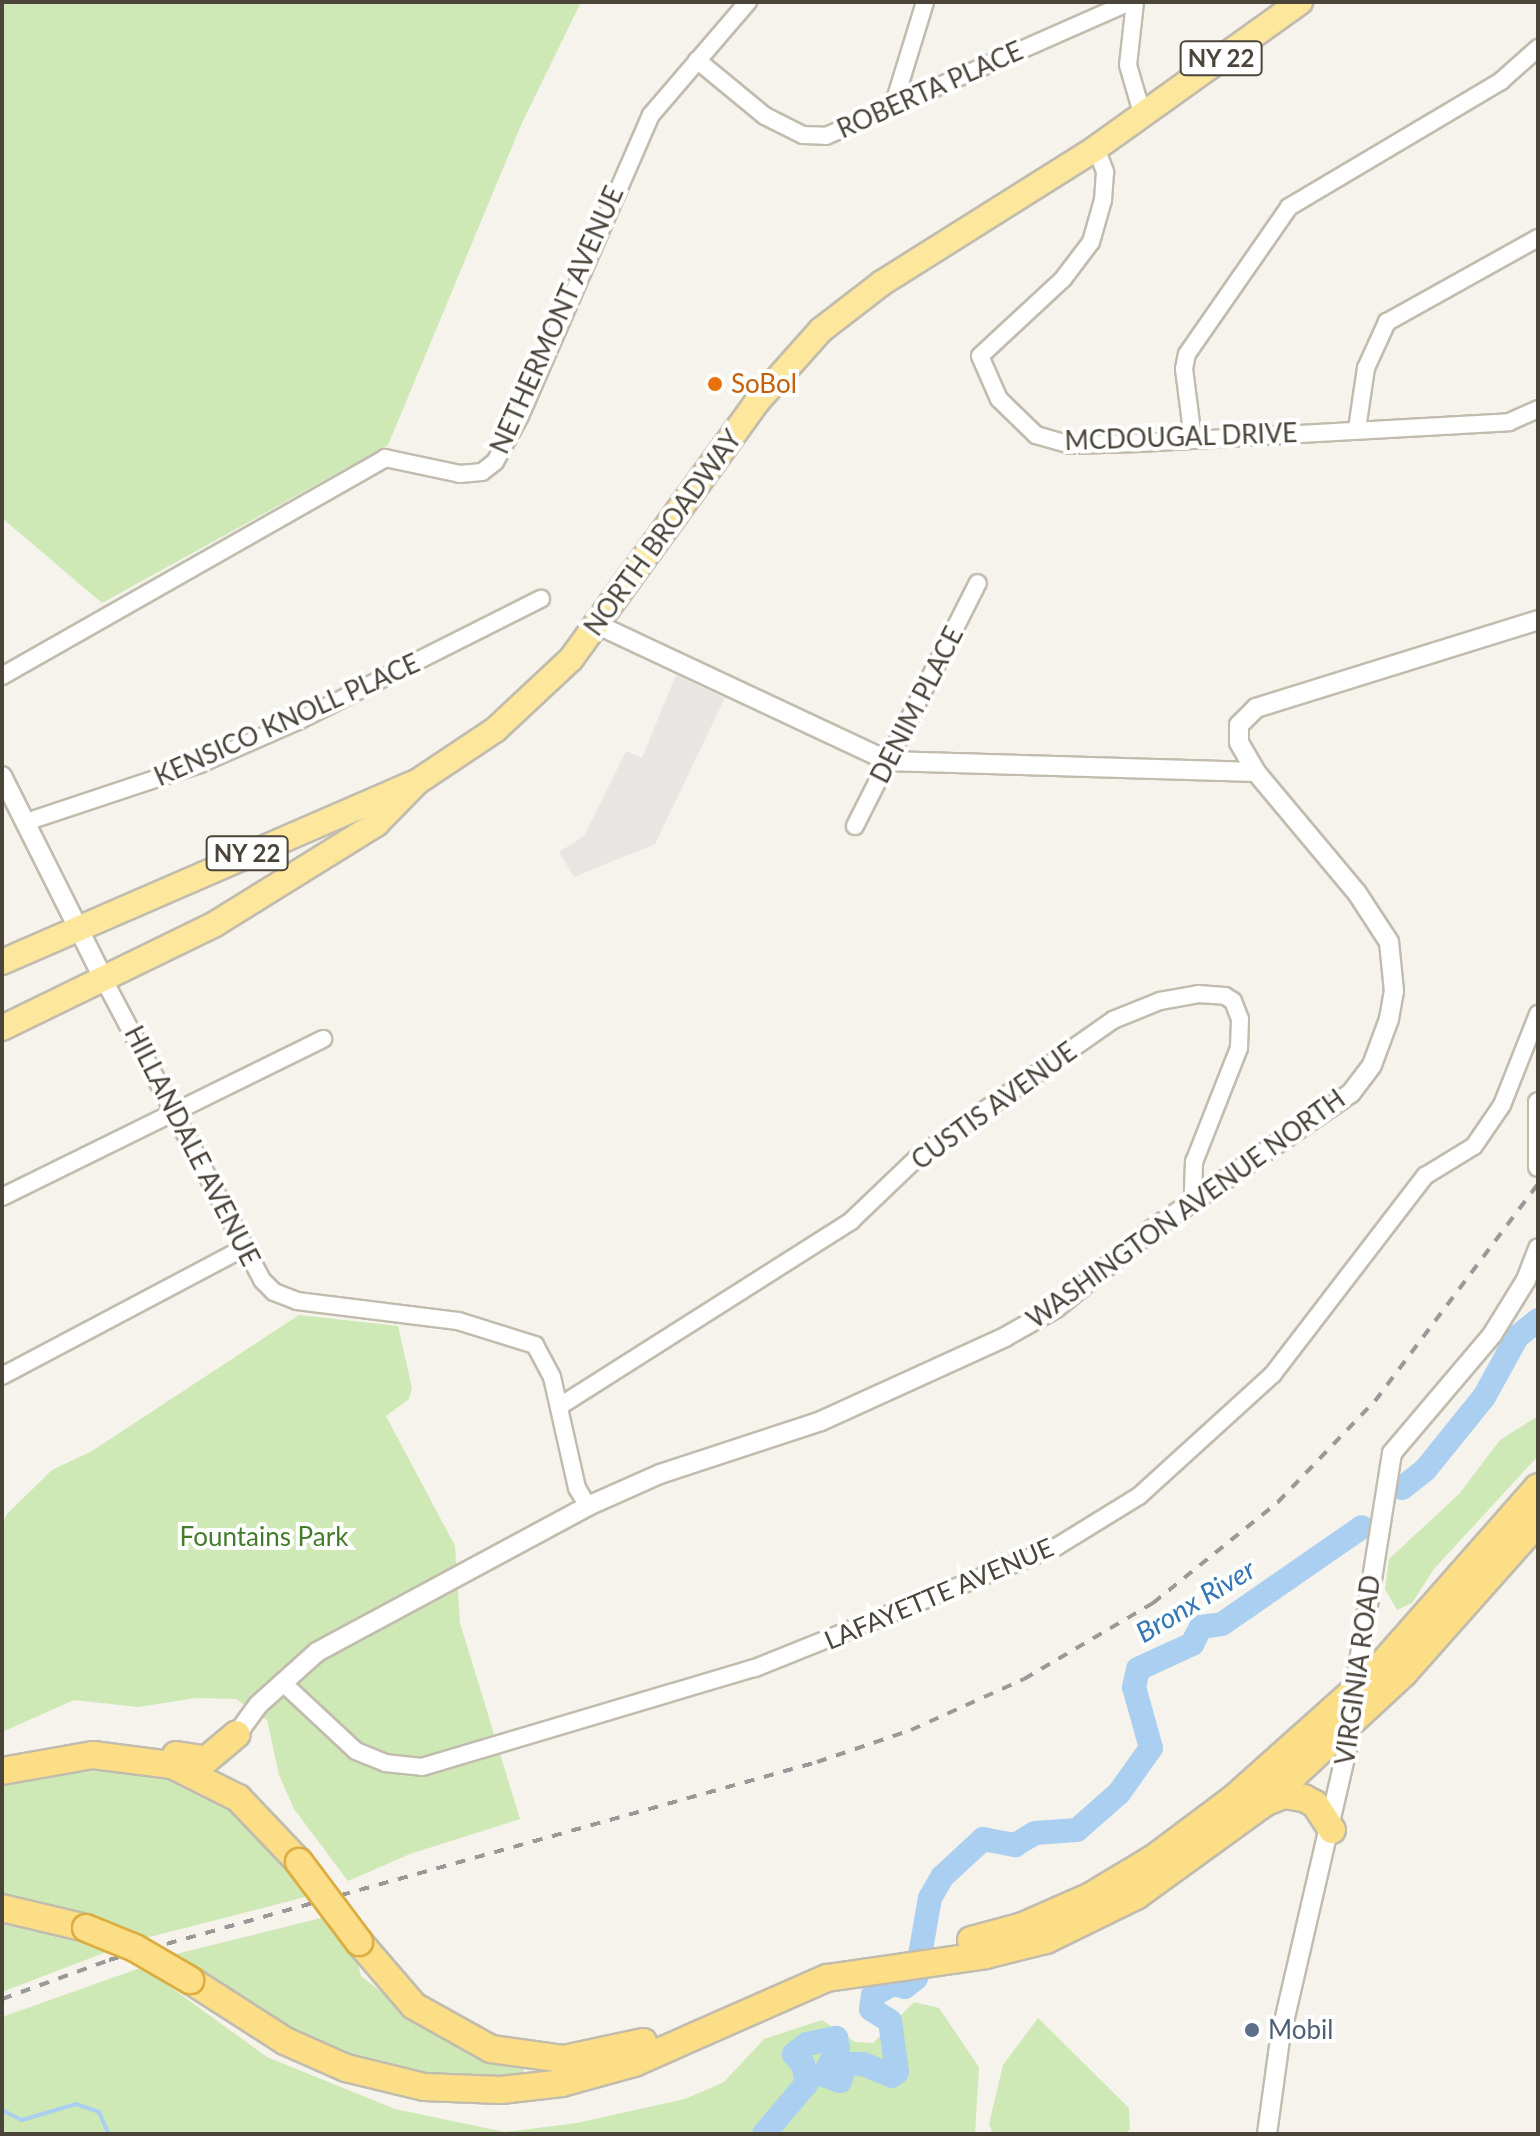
<!DOCTYPE html>
<html>
<head>
<meta charset="utf-8">
<style>
  body { margin:0 }
  #map { position:relative; width:1540px; height:2136px; overflow:hidden; background:#f5f3eb; font-family:Lato,sans-serif }
  div>[style] { position:absolute }
  [style*='--x'] { left:calc(var(--x)*1px); top:calc(var(--y)*1px); width:calc(var(--w)*1px); rotate:calc(var(--a)*1deg) }
  .green>* { inset:0; background:#cee9b5 }
  .parking>* { inset:0; background:#e7e6e3 }
  .stream>* { height:4px; margin:-2px; padding:0 2px; transform-origin:2px; border-radius:2px; background:#aacff0 }
  .river>* { height:24px; margin:-12px; padding:0 12px; transform-origin:12px; border-radius:12px; background:#aacff0 }
  .roads { filter:drop-shadow(2px 0 #c1bcae) drop-shadow(-2px 0 #c1bcae) drop-shadow(0 2px #c1bcae) drop-shadow(0 -2px #c1bcae) }
  .minor>* { height:16px; margin:-8px; padding:0 8px; transform-origin:8px; border-radius:8px; background:#fff }
  .tertiary>* { height:18px; margin:-9px; padding:0 9px; transform-origin:9px; border-radius:9px; background:#fff }
  .primary>* { height:24px; margin:-12px; padding:0 12px; transform-origin:12px; border-radius:12px; background:#fde79d }
  .trunk>* { height:26px; margin:-13px; padding:0 13px; transform-origin:13px; border-radius:13px; background:#fcde86 }
  .rail>* { height:4px; margin-top:-2px; transform-origin:0; background:repeating-linear-gradient(90deg,#999 0 10px,transparent 0 20px) }
  .bridges { filter:drop-shadow(2px 0 #dcac3f) drop-shadow(-2px 0 #dcac3f) drop-shadow(0 2px #dcac3f) drop-shadow(0 -2px #dcac3f) }
  .trunk-bridge>* { height:26px; margin:-13px; padding:0 13px; transform-origin:13px; border-radius:13px; background:#fcde86 }
  .dots>* { width:22px; height:22px; translate:-50% -50%; box-sizing:border-box; border:4px solid #fff; border-radius:50% }
  span { translate:-50% -50%; white-space:nowrap; text-align:center; line-height:1.15; -webkit-text-stroke:8px #fff; paint-order:stroke }
  .shield-label span { padding:2px 6px; background:#fff; border:2px solid; border-radius:6px; -webkit-text-stroke-width:0 }
  .shield-label { font-size:24px; color:#4a4439; font-weight:700 }
  .street-label { font-size:26px; color:#4a4439 }
  .food-label { font-size:26px; color:#c56008 }
  .left { translate:0 -50%; text-align:left }
  .park-label { font-size:26px; color:#457c2c }
  .service-label { font-size:26px; color:#4e5e75 }
  .water-label { font-size:28px; color:#3276b6; font-style:italic }
  .frame { position:absolute; inset:0; border:4px solid #4a4439; pointer-events:none }
</style>
</head>
<body>
<div id="map">
  <div class="green">
    <i style="clip-path:polygon(2px 2px,581px 2px,522px 123px,388px 445px,102px 603px,2px 518px)"></i>
    <i style="clip-path:polygon(299px 1315px,398px 1326px,412px 1388px,409px 1399px,386px 1416px,455px 1546px,460px 1623px,520px 1819px,410px 1854px,348px 1881px,294px 1809px,279px 1775px,267px 1720px,236px 1699px,196px 1698px,138px 1707px,74px 1700px,2px 1732px,2px 1525px,7px 1514px,52px 1470px,92px 1451px)"></i>
    <i style="clip-path:polygon(1538px 1416px,1538px 1456px,1434px 1569px,1412px 1603px,1397px 1610px,1385px 1589px,1389px 1559px,1459px 1494px,1500px 1440px)"></i>
    <i style="clip-path:polygon(97px 1762px,157px 1768px,204px 1788px,251px 1820px,309px 1896px,138px 1940px,72px 1911px,2px 1896px,2px 1777px)"></i>
    <i style="clip-path:polygon(325px 1917px,357px 1959px,361px 1976px,436px 2035px,523px 2066px,525px 2075px,518px 2079px,400px 2075px,284px 2029px,168px 1956px)"></i>
    <i style="clip-path:polygon(2px 1921px,99px 1946px,109px 1951px,2px 1992px)"></i>
    <i style="clip-path:polygon(143px 1967px,267px 2057px,395px 2109px,505px 2132px,577px 2123px,685px 2099px,724px 2082px,764px 2039px,822px 2020px,855px 2042px,873px 2043px,914px 2002px,939px 2008px,979px 2067px,975px 2134px,2px 2134px,2px 2017px)"></i>
    <i style="clip-path:polygon(1038px 2018px,1129px 2108px,1130px 2129px,1125px 2134px,993px 2134px,989px 2124px,1003px 2065px)"></i>
  </div>
  <div class="parking">
    <i style="clip-path:polygon(676px 675px,725px 698px,655px 844px,574px 877px,559px 852px,584px 836px,626px 751px,642px 758px)"></i>
  </div>
  <div class="stream">
    <i style="--x:2;--y:2110;--w:22;--a:27"></i>
    <i style="--x:22;--y:2120;--w:56;--a:-16.5"></i>
    <i style="--x:76;--y:2104;--w:24;--a:19"></i>
    <i style="--x:99;--y:2112;--w:24;--a:66"></i>
  </div>
  <div class="river">
    <i style="--x:1402;--y:1488;--w:29;--a:-38"></i>
    <i style="--x:1425;--y:1470;--w:94;--a:-51.1"></i>
    <i style="--x:1484;--y:1397;--w:68;--a:-61.2"></i>
    <i style="--x:1517;--y:1337;--w:27;--a:-39"></i>
    <i style="--x:764;--y:2134;--w:67;--a:-49.9"></i>
    <i style="--x:807;--y:2083;--w:19;--a:-102"></i>
    <i style="--x:803;--y:2064;--w:13;--a:-132"></i>
    <i style="--x:794;--y:2054;--w:16;--a:-38"></i>
    <i style="--x:807;--y:2044;--w:30;--a:-12"></i>
    <i style="--x:836;--y:2038;--w:10;--a:79"></i>
    <i style="--x:838;--y:2048;--w:30;--a:117"></i>
    <i style="--x:824;--y:2075;--w:17;--a:21"></i>
    <i style="--x:840;--y:2081;--w:18;--a:-71"></i>
    <i style="--x:846;--y:2064;--w:17;--a:0"></i>
    <i style="--x:863;--y:2064;--w:31;--a:22"></i>
    <i style="--x:892;--y:2076;--w:6;--a:-39"></i>
    <i style="--x:897;--y:2072;--w:51;--a:-97.8"></i>
    <i style="--x:890;--y:2021;--w:22;--a:-148"></i>
    <i style="--x:871;--y:2009;--w:14;--a:-82"></i>
    <i style="--x:873;--y:1995;--w:23;--a:-29"></i>
    <i style="--x:893;--y:1984;--w:12;--a:14"></i>
    <i style="--x:905;--y:1987;--w:14;--a:-39"></i>
    <i style="--x:916;--y:1978;--w:81;--a:-80.1"></i>
    <i style="--x:930;--y:1898;--w:24;--a:-60"></i>
    <i style="--x:942;--y:1877;--w:56;--a:-42.8"></i>
    <i style="--x:983;--y:1839;--w:33;--a:11"></i>
    <i style="--x:1015;--y:1845;--w:23;--a:-31"></i>
    <i style="--x:1035;--y:1833;--w:42;--a:-4.1"></i>
    <i style="--x:1077;--y:1830;--w:56;--a:-41.4"></i>
    <i style="--x:1119;--y:1793;--w:55;--a:-54.6"></i>
    <i style="--x:1151;--y:1748;--w:63;--a:-105.6"></i>
    <i style="--x:1134;--y:1687;--w:18;--a:-77"></i>
    <i style="--x:1138;--y:1669;--w:60;--a:-24.8"></i>
    <i style="--x:1192;--y:1644;--w:19;--a:-62"></i>
    <i style="--x:1201;--y:1627;--w:21;--a:-8"></i>
    <i style="--x:1222;--y:1624;--w:170;--a:-34.7"></i>
  </div>
  <div class="roads">
    <div class="minor">
      <i style="--x:1135;--y:2;--w:63;--a:96.3"></i>
      <i style="--x:1128;--y:65;--w:50;--a:73.7"></i>
      <i style="--x:697;--y:60;--w:88;--a:39.5"></i>
      <i style="--x:765;--y:116;--w:42;--a:26.6"></i>
      <i style="--x:803;--y:135;--w:23;--a:2"></i>
      <i style="--x:826;--y:136;--w:332;--a:-23.8"></i>
      <i style="--x:894;--y:103;--w:106;--a:-72.9"></i>
      <i style="--x:1096;--y:148;--w:26;--a:69"></i>
      <i style="--x:1105;--y:172;--w:28;--a:94"></i>
      <i style="--x:1103;--y:200;--w:44;--a:105.9"></i>
      <i style="--x:1091;--y:242;--w:46;--a:127.1"></i>
      <i style="--x:1063;--y:279;--w:113;--a:137.1"></i>
      <i style="--x:980;--y:356;--w:47;--a:66.2"></i>
      <i style="--x:999;--y:399;--w:52;--a:44.2"></i>
      <i style="--x:1036;--y:435;--w:35;--a:16"></i>
      <i style="--x:1070;--y:445;--w:69;--a:-1.7"></i>
      <i style="--x:1139;--y:443;--w:371;--a:-3.2"></i>
      <i style="--x:1509;--y:422;--w:32;--a:-24"></i>
      <i style="--x:1357;--y:429;--w:62;--a:-81.6"></i>
      <i style="--x:1366;--y:368;--w:51;--a:-65.5"></i>
      <i style="--x:1387;--y:322;--w:173;--a:-29.1"></i>
      <i style="--x:1193;--y:439;--w:71;--a:-97.3"></i>
      <i style="--x:1184;--y:369;--w:15;--a:-79"></i>
      <i style="--x:1187;--y:354;--w:179;--a:-55.2"></i>
      <i style="--x:1289;--y:207;--w:247;--a:-30.7"></i>
      <i style="--x:1501;--y:81;--w:50;--a:-41.7"></i>
      <i style="--x:2;--y:676;--w:441;--a:-29.6"></i>
      <i style="--x:385;--y:458;--w:77;--a:12"></i>
      <i style="--x:460;--y:474;--w:22;--a:-5"></i>
      <i style="--x:482;--y:472;--w:16;--a:-38"></i>
      <i style="--x:495;--y:462;--w:52;--a:-61.5"></i>
      <i style="--x:520;--y:416;--w:328;--a:-66.5"></i>
      <i style="--x:651;--y:115;--w:149;--a:-49.4"></i>
      <i style="--x:26;--y:822;--w:183;--a:-18.4"></i>
      <i style="--x:200;--y:764;--w:107;--a:-23.7"></i>
      <i style="--x:298;--y:721;--w:272;--a:-26.7"></i>
      <i style="--x:855;--y:826;--w:272;--a:-63.2"></i>
      <i style="--x:104;--y:980;--w:339;--a:62.2"></i>
      <i style="--x:262;--y:1280;--w:17;--a:45"></i>
      <i style="--x:274;--y:1292;--w:25;--a:21"></i>
      <i style="--x:297;--y:1301;--w:162;--a:7.1"></i>
      <i style="--x:458;--y:1321;--w:81;--a:17.3"></i>
      <i style="--x:535;--y:1345;--w:36;--a:62"></i>
      <i style="--x:552;--y:1377;--w:114;--a:77.3"></i>
      <i style="--x:577;--y:1488;--w:21;--a:59"></i>
      <i style="--x:2;--y:1197;--w:358;--a:-26.2"></i>
      <i style="--x:2;--y:1376;--w:272;--a:-27.9"></i>
      <i style="--x:560;--y:1406;--w:345;--a:-32.4"></i>
      <i style="--x:851;--y:1221;--w:94;--a:-43.7"></i>
      <i style="--x:919;--y:1156;--w:237;--a:-35"></i>
      <i style="--x:1113;--y:1020;--w:51;--a:-22"></i>
      <i style="--x:1160;--y:1001;--w:39;--a:-10"></i>
      <i style="--x:1198;--y:994;--w:27;--a:4"></i>
      <i style="--x:1225;--y:996;--w:9;--a:32"></i>
      <i style="--x:1233;--y:1001;--w:19;--a:69"></i>
      <i style="--x:1240;--y:1019;--w:29;--a:92"></i>
      <i style="--x:1239;--y:1048;--w:123;--a:111.5"></i>
      <i style="--x:1194;--y:1162;--w:38;--a:92"></i>
      <i style="--x:282;--y:1682;--w:101;--a:43"></i>
      <i style="--x:356;--y:1751;--w:31;--a:22"></i>
      <i style="--x:385;--y:1763;--w:37;--a:6"></i>
      <i style="--x:422;--y:1767;--w:347;--a:-16.6"></i>
      <i style="--x:755;--y:1668;--w:324;--a:-21.9"></i>
      <i style="--x:1056;--y:1547;--w:97;--a:-31.6"></i>
      <i style="--x:1139;--y:1496;--w:181;--a:-42.3"></i>
      <i style="--x:1273;--y:1374;--w:250;--a:-52.5"></i>
      <i style="--x:1425;--y:1176;--w:57;--a:-31.5"></i>
      <i style="--x:1474;--y:1146;--w:50;--a:-55.7"></i>
      <i style="--x:1502;--y:1105;--w:98;--a:-68.4"></i>
    </div>
    <div class="tertiary">
      <i style="--x:598;--y:625;--w:320;--a:25.1"></i>
      <i style="--x:888;--y:761;--w:368;--a:1.7"></i>
      <i style="--x:2;--y:776;--w:228;--a:63.4"></i>
      <i style="--x:1538;--y:1102;--w:65;--a:90"></i>
      <i style="--x:1354;--y:1693;--w:243;--a:-81"></i>
      <i style="--x:1392;--y:1453;--w:155;--a:-49.7"></i>
      <i style="--x:1492;--y:1335;--w:65;--a:-58.3"></i>
      <i style="--x:1526;--y:1280;--w:34;--a:-69"></i>
      <i style="--x:237;--y:1734;--w:36;--a:-54"></i>
      <i style="--x:258;--y:1705;--w:79;--a:-41.9"></i>
      <i style="--x:317;--y:1652;--w:308;--a:-28.3"></i>
      <i style="--x:588;--y:1506;--w:79;--a:-24"></i>
      <i style="--x:660;--y:1474;--w:169;--a:-18.2"></i>
      <i style="--x:821;--y:1421;--w:202;--a:-24.5"></i>
      <i style="--x:1005;--y:1337;--w:59;--a:-29.6"></i>
      <i style="--x:1056;--y:1308;--w:125;--a:-39.2"></i>
      <i style="--x:1153;--y:1229;--w:240;--a:-34.5"></i>
      <i style="--x:1351;--y:1093;--w:35;--a:-53"></i>
      <i style="--x:1372;--y:1065;--w:49;--a:-69.7"></i>
      <i style="--x:1389;--y:1019;--w:28;--a:-80"></i>
      <i style="--x:1394;--y:991;--w:49;--a:-95.8"></i>
      <i style="--x:1389;--y:942;--w:59;--a:-123.1"></i>
      <i style="--x:1357;--y:893;--w:158;--a:-129.9"></i>
      <i style="--x:1256;--y:772;--w:34;--a:-120"></i>
      <i style="--x:1239;--y:742;--w:17;--a:-90"></i>
      <i style="--x:1239;--y:725;--w:24;--a:-45"></i>
      <i style="--x:1256;--y:708;--w:295;--a:-17.3"></i>
      <i style="--x:1267;--y:2134;--w:96;--a:-82.2"></i>
      <i style="--x:1280;--y:2039;--w:328;--a:-77"></i>
    </div>
    <div class="primary">
      <i style="--x:2;--y:962;--w:446;--a:-23.5"></i>
      <i style="--x:2;--y:1028;--w:237;--a:-26"></i>
      <i style="--x:215;--y:924;--w:190;--a:-31.8"></i>
      <i style="--x:376;--y:824;--w:59;--a:-45.7"></i>
      <i style="--x:417;--y:782;--w:94;--a:-33.7"></i>
      <i style="--x:495;--y:730;--w:104;--a:-43.1"></i>
      <i style="--x:571;--y:659;--w:316;--a:-54.1"></i>
      <i style="--x:756;--y:403;--w:98;--a:-48.3"></i>
      <i style="--x:821;--y:330;--w:77;--a:-37.6"></i>
      <i style="--x:882;--y:283;--w:253;--a:-32.2"></i>
      <i style="--x:1096;--y:148;--w:251;--a:-35.6"></i>
    </div>
    <div class="trunk">
      <i style="--x:176;--y:1755;--w:30;--a:9"></i>
      <i style="--x:206;--y:1760;--w:40;--a:-40"></i>
      <i style="--x:2;--y:1771;--w:92;--a:-10"></i>
      <i style="--x:93;--y:1755;--w:80;--a:7.2"></i>
      <i style="--x:172;--y:1765;--w:74;--a:26.6"></i>
      <i style="--x:238;--y:1798;--w:88;--a:46.4"></i>
      <i style="--x:1266;--y:1802;--w:19;--a:-21"></i>
      <i style="--x:1284;--y:1795;--w:20;--a:9"></i>
      <i style="--x:1304;--y:1798;--w:13;--a:29"></i>
      <i style="--x:1315;--y:1804;--w:31;--a:57"></i>
      <i style="--x:2;--y:1908;--w:86;--a:13.4"></i>
      <i style="--x:971;--y:1940;--w:54;--a:-15.1"></i>
      <i style="--x:1023;--y:1926;--w:74;--a:-23.8"></i>
      <i style="--x:1091;--y:1896;--w:74;--a:-31.1"></i>
      <i style="--x:1154;--y:1858;--w:99;--a:-36.8"></i>
      <i style="--x:1233;--y:1799;--w:192;--a:-41.8"></i>
      <i style="--x:1376;--y:1671;--w:245;--a:-48.6"></i>
      <i style="--x:359;--y:1942;--w:84;--a:49.3"></i>
      <i style="--x:414;--y:2006;--w:88;--a:29.2"></i>
      <i style="--x:491;--y:2049;--w:74;--a:7.8"></i>
      <i style="--x:564;--y:2059;--w:81;--a:-12.1"></i>
      <i style="--x:190;--y:1980;--w:113;--a:32.7"></i>
      <i style="--x:285;--y:2041;--w:67;--a:23.9"></i>
      <i style="--x:346;--y:2068;--w:80;--a:13.7"></i>
      <i style="--x:424;--y:2087;--w:77;--a:2.2"></i>
      <i style="--x:501;--y:2090;--w:61;--a:-6.5"></i>
      <i style="--x:562;--y:2083;--w:75;--a:-15.5"></i>
      <i style="--x:634;--y:2063;--w:211;--a:-23.8"></i>
      <i style="--x:827;--y:1978;--w:161;--a:-8.2"></i>
      <i style="--x:986;--y:1955;--w:62;--a:-14"></i>
      <i style="--x:1046;--y:1940;--w:100;--a:-26.1"></i>
      <i style="--x:1136;--y:1896;--w:157;--a:-35.9"></i>
      <i style="--x:1263;--y:1804;--w:192;--a:-42.9"></i>
      <i style="--x:1404;--y:1673;--w:202;--a:-48.4"></i>
    </div>
  </div>
  <div class="rail">
    <i style="--x:2;--y:1999;--w:114;--a:-20"></i>
    <i style="--x:109;--y:1960;--w:735;--a:-15.62"></i>
    <i style="--x:817;--y:1762;--w:99;--a:-18.8"></i>
    <i style="--x:911;--y:1730;--w:124;--a:-24.3"></i>
    <i style="--x:1024;--y:1679;--w:150;--a:-30.5"></i>
    <i style="--x:1153;--y:1603;--w:161;--a:-38.9"></i>
    <i style="--x:1278;--y:1502;--w:140;--a:-46.2"></i>
    <i style="--x:1375;--y:1401;--w:271;--a:-53.1"></i>
  </div>
  <div class="bridges">
    <div class="trunk-bridge">
      <i style="--x:299;--y:1862;--w:100;--a:53.1"></i>
      <i style="--x:86;--y:1928;--w:53;--a:22.2"></i>
      <i style="--x:135;--y:1948;--w:64;--a:30.2"></i>
    </div>
  </div>
  <div class="dots">
    <i style="left:715px;top:384px;background:#e8710a"></i>
    <i style="left:1252px;top:2030px;background:#5c6f8a"></i>
  </div>
  <div class="shield-label">
    <span style="left:1221px;top:58px">NY 22</span>
    <span style="left:247px;top:853px">NY 22</span>
  </div>
  <div class="street-label">
    <span style="left:930px;top:90px;rotate:-24deg">ROBERTA PLACE</span>
    <span style="left:557px;top:320px;rotate:-66deg">NETHERMONT AVENUE</span>
    <span style="left:1181px;top:437px;rotate:-2deg">MCDOUGAL DRIVE</span>
    <span style="left:663px;top:533px;rotate:-54deg">NORTH BROADWAY</span>
    <span style="left:917px;top:705px;rotate:-63deg">DENIM PLACE</span>
    <span style="left:287px;top:720px;rotate:-24deg">KENSICO KNOLL PLACE</span>
    <span style="left:994px;top:1106px;rotate:-36deg">CUSTIS AVENUE</span>
    <span style="left:192px;top:1146px;rotate:63deg">HILLANDALE AVENUE</span>
    <span style="left:1186px;top:1209px;rotate:-36deg">WASHINGTON AVENUE NORTH</span>
    <span style="left:939px;top:1594px;rotate:-23deg">LAFAYETTE AVENUE</span>
    <span style="left:1358px;top:1670px;rotate:-82deg">VIRGINIA ROAD</span>
  </div>
  <div class="food-label">
    <span class="left" style="left:731px;top:384px">SoBol</span>
  </div>
  <div class="park-label">
    <span style="left:264px;top:1537px">Fountains Park</span>
  </div>
  <div class="service-label">
    <span class="left" style="left:1268px;top:2030px">Mobil</span>
  </div>
  <div class="water-label">
    <span style="left:1195px;top:1600px;rotate:-31deg">Bronx River</span>
  </div>
  <div class="frame"></div>
</div>
</body>
</html>
